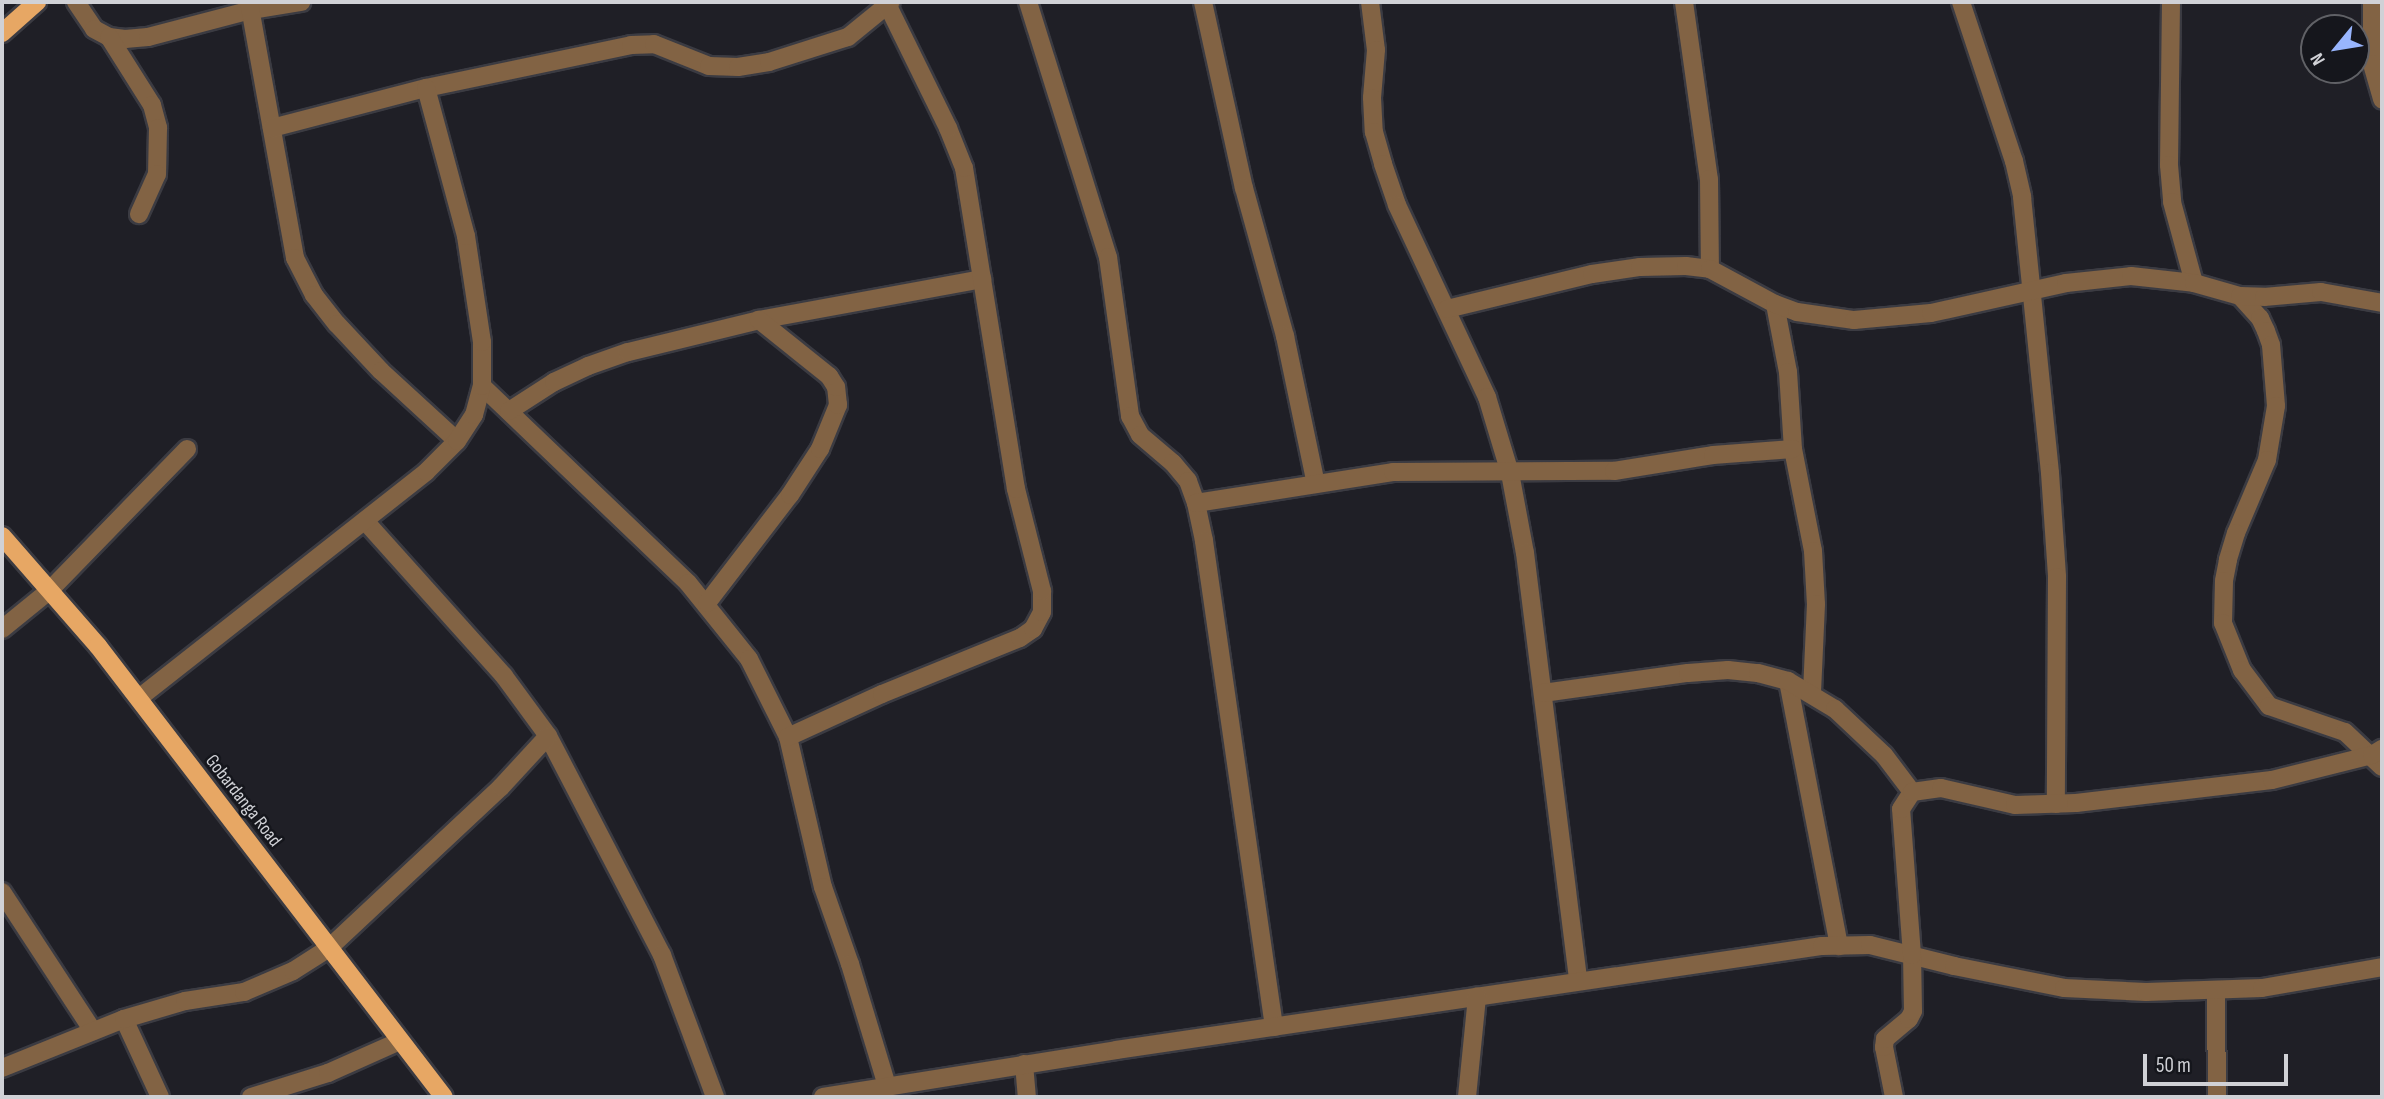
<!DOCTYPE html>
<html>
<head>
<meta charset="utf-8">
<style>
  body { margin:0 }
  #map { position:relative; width:2384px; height:1099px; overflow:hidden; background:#1f1f26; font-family:"Sofia Sans Condensed",sans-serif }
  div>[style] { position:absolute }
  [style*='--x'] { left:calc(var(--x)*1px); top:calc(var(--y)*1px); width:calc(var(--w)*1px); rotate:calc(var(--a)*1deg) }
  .roads { filter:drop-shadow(2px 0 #3b3b42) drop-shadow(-2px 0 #3b3b42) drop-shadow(0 2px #3b3b42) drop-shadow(0 -2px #3b3b42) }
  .minor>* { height:18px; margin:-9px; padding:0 9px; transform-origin:9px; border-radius:9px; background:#826344 }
  .major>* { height:18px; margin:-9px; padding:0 9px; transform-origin:9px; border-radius:9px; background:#e7a764 }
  span { translate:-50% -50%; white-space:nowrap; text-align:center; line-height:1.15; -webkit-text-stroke:5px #15161c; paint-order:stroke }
  .street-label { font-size:19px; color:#d0d1d6 }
  .frame { position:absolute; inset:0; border:4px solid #d0d1d6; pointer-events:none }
  .north { position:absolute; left:2300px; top:14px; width:70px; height:70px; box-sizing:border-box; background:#15161c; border:2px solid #606166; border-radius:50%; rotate:240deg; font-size:19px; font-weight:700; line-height:28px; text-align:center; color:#d0d1d6 }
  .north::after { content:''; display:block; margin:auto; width:24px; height:32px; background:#98b5fd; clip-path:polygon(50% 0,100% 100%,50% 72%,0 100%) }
  .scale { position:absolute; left:2143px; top:1054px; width:145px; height:32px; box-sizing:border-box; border:4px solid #d0d1d6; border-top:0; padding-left:9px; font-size:21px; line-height:24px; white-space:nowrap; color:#d0d1d6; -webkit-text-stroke:5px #15161c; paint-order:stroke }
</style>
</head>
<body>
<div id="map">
  <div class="roads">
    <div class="minor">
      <i style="--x:76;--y:2;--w:32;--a:56"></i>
      <i style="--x:94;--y:29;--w:17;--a:28"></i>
      <i style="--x:109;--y:37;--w:16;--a:7"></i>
      <i style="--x:125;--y:39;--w:23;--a:-5"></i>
      <i style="--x:148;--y:37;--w:106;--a:-14.7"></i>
      <i style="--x:251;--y:10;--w:51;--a:-9.1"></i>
      <i style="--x:249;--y:2;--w:260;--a:79.8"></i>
      <i style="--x:295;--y:258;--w:42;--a:62.8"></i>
      <i style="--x:314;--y:295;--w:37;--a:52"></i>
      <i style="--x:337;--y:324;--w:64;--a:46.9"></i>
      <i style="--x:381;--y:371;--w:103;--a:42.6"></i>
      <i style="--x:1028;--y:2;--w:267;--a:72.6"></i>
      <i style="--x:1108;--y:257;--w:161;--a:82.1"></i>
      <i style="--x:1130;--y:416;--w:21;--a:62"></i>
      <i style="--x:1140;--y:435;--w:43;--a:40.3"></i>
      <i style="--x:1173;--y:463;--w:23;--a:50"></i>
      <i style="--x:1188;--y:481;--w:23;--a:70"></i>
      <i style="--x:1196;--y:503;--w:39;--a:78"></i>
      <i style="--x:1204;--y:541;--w:491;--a:81.8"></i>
      <i style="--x:1203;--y:2;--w:190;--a:77.6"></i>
      <i style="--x:1244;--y:188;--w:154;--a:74.5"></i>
      <i style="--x:1285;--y:336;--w:151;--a:78.2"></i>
      <i style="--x:1370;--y:2;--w:48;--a:82.9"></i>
      <i style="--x:1376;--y:50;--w:48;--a:94.8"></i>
      <i style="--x:1372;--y:98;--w:34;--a:87"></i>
      <i style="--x:1374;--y:132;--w:33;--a:74"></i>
      <i style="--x:1383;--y:164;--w:43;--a:71.1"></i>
      <i style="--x:1397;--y:205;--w:212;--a:64.9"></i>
      <i style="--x:1487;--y:397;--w:79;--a:73.2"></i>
      <i style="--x:1510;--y:473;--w:81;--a:79.4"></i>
      <i style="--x:1525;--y:553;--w:431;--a:82.9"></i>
      <i style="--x:1684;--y:2;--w:179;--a:82"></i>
      <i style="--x:1709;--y:179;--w:90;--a:89.4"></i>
      <i style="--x:1961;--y:2;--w:168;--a:71.6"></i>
      <i style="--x:2014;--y:161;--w:37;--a:77"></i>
      <i style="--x:2022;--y:197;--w:277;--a:84.2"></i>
      <i style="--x:2050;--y:473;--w:104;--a:86.1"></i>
      <i style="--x:2057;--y:577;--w:227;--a:90.3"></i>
      <i style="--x:2171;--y:2;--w:163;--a:90.7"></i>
      <i style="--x:2169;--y:165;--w:37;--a:85"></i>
      <i style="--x:2172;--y:202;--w:84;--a:74.8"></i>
      <i style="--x:2372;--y:2;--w:62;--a:90"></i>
      <i style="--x:2372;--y:64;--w:37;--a:74"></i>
      <i style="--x:109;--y:37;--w:80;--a:57.7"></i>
      <i style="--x:152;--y:105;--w:24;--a:75"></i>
      <i style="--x:158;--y:128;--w:46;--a:91.2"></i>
      <i style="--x:157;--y:174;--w:44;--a:114.2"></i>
      <i style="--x:272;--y:128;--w:159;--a:-14.6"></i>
      <i style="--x:426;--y:88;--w:209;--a:-11.8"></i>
      <i style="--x:631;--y:45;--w:23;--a:-2"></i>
      <i style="--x:654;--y:44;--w:59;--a:21.8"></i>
      <i style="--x:709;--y:66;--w:29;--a:2"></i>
      <i style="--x:738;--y:67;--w:31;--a:-9"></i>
      <i style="--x:769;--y:62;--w:83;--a:-17.6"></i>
      <i style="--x:848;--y:37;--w:55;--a:-39.1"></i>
      <i style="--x:2240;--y:296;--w:30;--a:48"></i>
      <i style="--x:2260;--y:318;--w:14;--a:65"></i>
      <i style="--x:2266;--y:331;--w:15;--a:70"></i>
      <i style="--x:2271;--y:345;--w:61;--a:85.3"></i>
      <i style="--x:2276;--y:406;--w:55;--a:99.5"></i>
      <i style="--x:2267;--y:460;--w:79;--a:113"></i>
      <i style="--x:2236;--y:533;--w:28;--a:107"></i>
      <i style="--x:2228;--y:560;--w:21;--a:101"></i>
      <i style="--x:2224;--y:581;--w:42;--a:91.4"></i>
      <i style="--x:2223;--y:623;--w:51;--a:68"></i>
      <i style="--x:2242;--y:670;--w:45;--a:53.1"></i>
      <i style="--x:2269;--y:706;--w:80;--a:18.9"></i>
      <i style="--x:2345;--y:732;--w:51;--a:43.4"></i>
      <i style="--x:1775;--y:304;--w:69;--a:79.2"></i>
      <i style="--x:1788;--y:372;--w:77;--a:86.3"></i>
      <i style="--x:1793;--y:449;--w:104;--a:78.9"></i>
      <i style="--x:1813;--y:551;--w:53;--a:86.8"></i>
      <i style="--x:1816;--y:604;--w:89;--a:92.6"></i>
      <i style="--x:1447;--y:309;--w:149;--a:-13.6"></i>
      <i style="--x:1592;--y:274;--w:49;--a:-8.3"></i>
      <i style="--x:1640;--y:267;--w:46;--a:-1.2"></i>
      <i style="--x:1686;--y:266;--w:24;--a:7"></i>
      <i style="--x:1710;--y:269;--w:74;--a:28.3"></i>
      <i style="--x:1775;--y:304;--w:23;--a:20"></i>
      <i style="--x:1797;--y:312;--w:58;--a:8"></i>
      <i style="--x:1854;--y:320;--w:77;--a:-5.2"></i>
      <i style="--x:1931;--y:313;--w:138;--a:-12.5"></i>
      <i style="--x:2066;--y:283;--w:65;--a:-6.1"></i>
      <i style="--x:2131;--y:276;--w:63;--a:6.3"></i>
      <i style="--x:2194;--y:283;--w:48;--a:15.8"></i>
      <i style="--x:2240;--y:296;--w:24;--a:2"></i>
      <i style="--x:2264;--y:297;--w:57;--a:-5"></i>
      <i style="--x:2321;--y:292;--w:62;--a:10.2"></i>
      <i style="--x:482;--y:386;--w:285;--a:43.7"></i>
      <i style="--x:688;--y:583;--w:97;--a:51.2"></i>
      <i style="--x:749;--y:659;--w:87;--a:63.4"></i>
      <i style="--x:788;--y:737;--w:154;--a:76.9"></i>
      <i style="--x:823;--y:887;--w:82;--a:70.7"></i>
      <i style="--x:850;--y:964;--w:127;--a:73.1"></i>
      <i style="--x:509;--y:411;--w:54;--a:-32.8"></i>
      <i style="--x:554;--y:382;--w:38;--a:-25"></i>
      <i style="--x:588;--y:366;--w:42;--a:-19.3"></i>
      <i style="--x:628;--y:352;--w:135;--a:-13.7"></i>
      <i style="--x:759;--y:320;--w:227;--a:-10.4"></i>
      <i style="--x:1196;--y:503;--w:199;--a:-8.9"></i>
      <i style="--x:1393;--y:472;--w:221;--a:-0.3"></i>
      <i style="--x:1614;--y:471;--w:100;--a:-9.2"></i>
      <i style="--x:1713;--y:455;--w:80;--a:-4.3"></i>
      <i style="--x:365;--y:521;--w:208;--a:48.1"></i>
      <i style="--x:504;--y:676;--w:74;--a:53.7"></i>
      <i style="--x:548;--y:736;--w:247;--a:62.5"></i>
      <i style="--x:662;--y:955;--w:152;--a:69.5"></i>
      <i style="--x:707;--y:603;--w:136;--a:-52.5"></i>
      <i style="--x:790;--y:495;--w:55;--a:-56.9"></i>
      <i style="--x:820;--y:449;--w:48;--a:-67.8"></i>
      <i style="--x:838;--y:405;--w:18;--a:-96"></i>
      <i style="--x:836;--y:387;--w:13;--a:-122"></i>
      <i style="--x:829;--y:376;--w:90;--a:-141.3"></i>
      <i style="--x:2;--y:629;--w:60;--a:-39"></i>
      <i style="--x:49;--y:591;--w:198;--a:-45.8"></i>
      <i style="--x:1788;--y:681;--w:270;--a:79.1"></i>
      <i style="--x:1543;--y:693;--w:146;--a:-7.9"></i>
      <i style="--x:1688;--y:673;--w:40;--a:-4.3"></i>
      <i style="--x:1728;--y:670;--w:30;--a:6"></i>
      <i style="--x:1758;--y:673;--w:31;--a:15"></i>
      <i style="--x:1788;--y:681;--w:55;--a:30.8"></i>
      <i style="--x:1835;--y:709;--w:67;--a:43.2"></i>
      <i style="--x:1884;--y:755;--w:46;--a:52.9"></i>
      <i style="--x:139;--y:698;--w:365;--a:-38.2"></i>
      <i style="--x:426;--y:472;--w:44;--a:-45"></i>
      <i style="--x:457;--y:441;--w:31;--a:-57"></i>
      <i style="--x:474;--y:415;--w:30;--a:-75"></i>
      <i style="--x:482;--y:386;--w:44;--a:-90"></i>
      <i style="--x:482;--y:342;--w:107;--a:-98.6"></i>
      <i style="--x:466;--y:236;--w:153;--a:-105.1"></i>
      <i style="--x:788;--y:737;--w:103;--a:-24.6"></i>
      <i style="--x:882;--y:694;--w:149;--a:-22.1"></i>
      <i style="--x:1020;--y:638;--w:16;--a:-35"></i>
      <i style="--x:1033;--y:629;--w:19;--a:-62"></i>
      <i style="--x:1042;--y:612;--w:21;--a:-90"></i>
      <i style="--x:1042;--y:591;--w:105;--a:-104.3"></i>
      <i style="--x:1016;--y:489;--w:325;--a:-99.2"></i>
      <i style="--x:964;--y:168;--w:43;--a:-111.8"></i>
      <i style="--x:948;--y:128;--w:138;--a:-116.2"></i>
      <i style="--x:2;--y:892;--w:166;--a:56.8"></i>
      <i style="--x:2216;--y:992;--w:105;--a:89.5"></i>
      <i style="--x:124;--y:1019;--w:86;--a:65.2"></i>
      <i style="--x:1024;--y:1064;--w:33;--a:85"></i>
      <i style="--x:2;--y:1068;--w:131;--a:-21.9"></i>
      <i style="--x:124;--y:1019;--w:64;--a:-16.4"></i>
      <i style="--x:185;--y:1001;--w:60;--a:-8.7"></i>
      <i style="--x:244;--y:992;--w:53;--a:-23.2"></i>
      <i style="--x:293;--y:971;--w:43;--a:-32.6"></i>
      <i style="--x:329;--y:948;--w:236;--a:-43.1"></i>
      <i style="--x:501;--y:787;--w:69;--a:-47.3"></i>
      <i style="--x:251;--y:1097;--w:81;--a:-17.3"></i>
      <i style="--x:328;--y:1073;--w:79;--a:-24"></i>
      <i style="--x:823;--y:1097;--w:297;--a:-9.1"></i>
      <i style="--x:1116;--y:1050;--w:714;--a:-8.38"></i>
      <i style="--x:1822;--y:946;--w:48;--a:-1.2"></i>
      <i style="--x:1870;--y:945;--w:87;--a:14"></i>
      <i style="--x:1954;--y:966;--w:112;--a:11.3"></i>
      <i style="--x:2064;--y:988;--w:82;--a:2.8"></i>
      <i style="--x:2146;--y:992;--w:116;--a:-2"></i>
      <i style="--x:2262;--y:988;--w:122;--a:-9.9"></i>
      <i style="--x:1467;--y:1097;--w:101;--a:-84.3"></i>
      <i style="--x:1894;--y:1097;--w:51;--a:-101.3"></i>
      <i style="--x:1884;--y:1047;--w:8;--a:-83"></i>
      <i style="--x:1885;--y:1039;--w:31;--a:-40"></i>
      <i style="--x:1909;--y:1019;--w:9;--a:-63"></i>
      <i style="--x:1913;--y:1011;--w:56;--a:-91"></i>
      <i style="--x:1912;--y:955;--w:146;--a:-94.3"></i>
      <i style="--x:1901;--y:809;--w:20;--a:-57"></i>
      <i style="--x:1912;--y:792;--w:29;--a:-8"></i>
      <i style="--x:1941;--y:788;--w:76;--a:12.9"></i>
      <i style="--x:2015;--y:805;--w:61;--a:-1.9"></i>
      <i style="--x:2076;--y:803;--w:197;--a:-6.7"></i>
      <i style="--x:2272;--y:780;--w:103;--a:-14"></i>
      <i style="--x:2372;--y:755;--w:12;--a:-31"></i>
    </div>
    <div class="major">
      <i style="--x:2;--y:33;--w:47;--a:-41.5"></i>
      <i style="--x:2;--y:536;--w:146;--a:48.9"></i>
      <i style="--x:98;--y:646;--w:568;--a:52.51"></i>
    </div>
  </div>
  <div class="street-label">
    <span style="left:243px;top:801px;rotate:52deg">Gobardanga Road</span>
  </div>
  <div class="frame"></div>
  <div class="north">N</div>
  <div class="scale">50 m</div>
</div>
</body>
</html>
